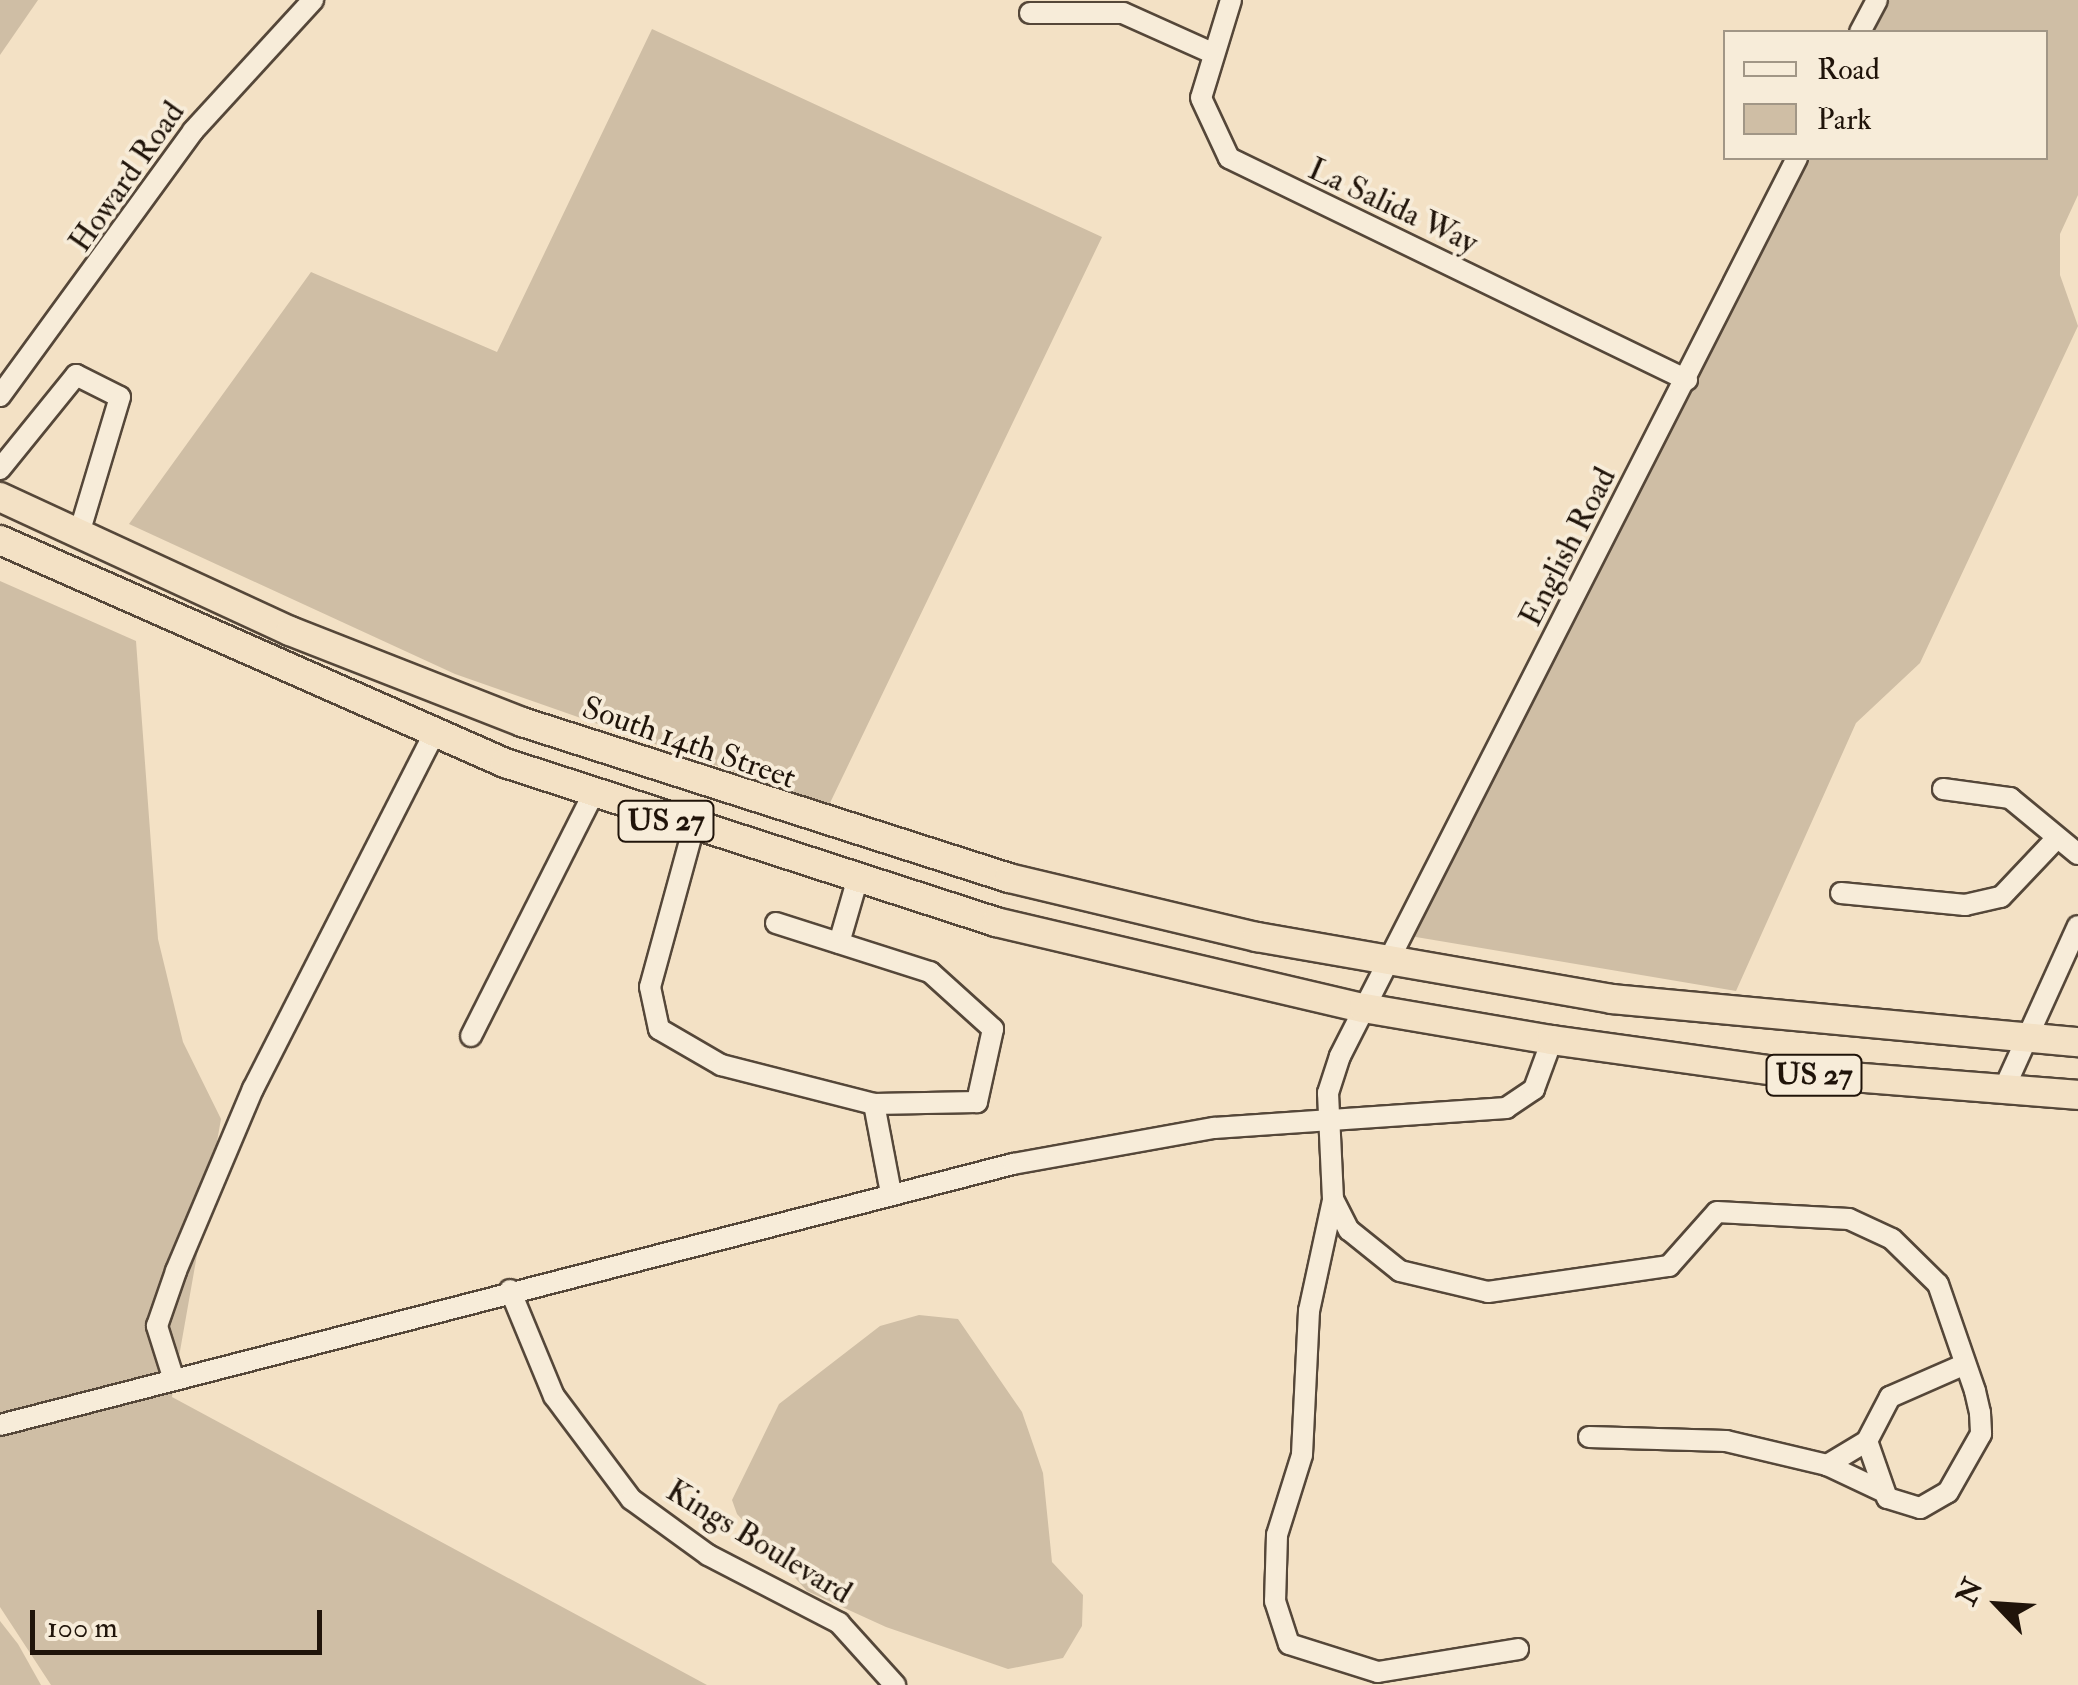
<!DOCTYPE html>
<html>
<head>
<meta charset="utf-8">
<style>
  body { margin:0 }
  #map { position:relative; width:2078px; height:1685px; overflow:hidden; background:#f3e1c5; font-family:"IM FELL Double Pica",serif }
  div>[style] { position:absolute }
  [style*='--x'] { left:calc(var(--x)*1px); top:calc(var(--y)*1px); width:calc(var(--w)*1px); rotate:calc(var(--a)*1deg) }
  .green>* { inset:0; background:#cfbea5 }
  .roads { filter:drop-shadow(2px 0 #554739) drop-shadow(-2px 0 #554739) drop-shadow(0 2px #554739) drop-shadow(0 -2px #554739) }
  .minor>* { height:20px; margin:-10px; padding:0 10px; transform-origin:10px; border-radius:10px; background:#f7ecd9 }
  .highway>* { height:28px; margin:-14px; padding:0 14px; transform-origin:14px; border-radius:14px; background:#f3e1c5 }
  span { translate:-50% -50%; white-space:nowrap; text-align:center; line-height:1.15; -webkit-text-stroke:8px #f7ecd9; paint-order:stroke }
  .shield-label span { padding:2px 8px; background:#f7ecd9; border:2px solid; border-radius:8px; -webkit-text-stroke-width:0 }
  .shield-label { font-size:30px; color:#20140a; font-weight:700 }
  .street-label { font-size:32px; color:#20140a }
  .legend { position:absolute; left:1723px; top:30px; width:325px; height:130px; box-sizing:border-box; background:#f7ecd9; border:2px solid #a19686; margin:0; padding:12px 18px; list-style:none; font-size:30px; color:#20140a }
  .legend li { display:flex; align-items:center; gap:20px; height:50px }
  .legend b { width:50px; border:2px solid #a19686 }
  .north { position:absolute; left:1948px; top:1555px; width:100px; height:100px; -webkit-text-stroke:8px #f7ecd9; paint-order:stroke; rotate:295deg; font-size:28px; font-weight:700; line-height:40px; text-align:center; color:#20140a }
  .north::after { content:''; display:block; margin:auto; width:35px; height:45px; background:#20140a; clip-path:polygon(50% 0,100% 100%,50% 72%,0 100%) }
  .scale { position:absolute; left:30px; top:1610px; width:292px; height:45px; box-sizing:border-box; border:5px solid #20140a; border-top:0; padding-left:12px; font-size:30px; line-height:35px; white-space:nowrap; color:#20140a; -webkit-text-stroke:8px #f7ecd9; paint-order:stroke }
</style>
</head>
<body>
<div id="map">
  <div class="green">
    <i style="clip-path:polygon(0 0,38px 0,0 55px)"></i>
    <i style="clip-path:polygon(1875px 0,2078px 0,2078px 195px,2060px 234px,2060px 275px,2078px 326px,1920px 663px,1856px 723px,1736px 991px,1410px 936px,1797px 158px,2046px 158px,2046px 32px,1859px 32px)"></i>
    <i style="clip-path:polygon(652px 29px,1102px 237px,829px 805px,455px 674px,129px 524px,311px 272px,497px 352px)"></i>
    <i style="clip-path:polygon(0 581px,136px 641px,158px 939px,183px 1042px,221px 1119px,177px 1368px,0 1414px)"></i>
    <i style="clip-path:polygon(919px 1315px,958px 1319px,1022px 1412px,1043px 1473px,1052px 1562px,1083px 1595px,1082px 1626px,1063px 1658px,1008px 1669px,886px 1627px,807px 1591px,737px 1514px,732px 1500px,779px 1404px,880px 1326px)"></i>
    <i style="clip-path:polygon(173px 1391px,172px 1397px,707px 1685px,51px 1685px,0 1607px,0 1436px)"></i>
    <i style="clip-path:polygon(0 1621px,18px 1644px,41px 1685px,0 1685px)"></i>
  </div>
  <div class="roads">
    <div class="minor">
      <i style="--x:1231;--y:0;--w:102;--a:107"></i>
      <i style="--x:1201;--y:98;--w:66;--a:65"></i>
      <i style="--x:1229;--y:158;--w:509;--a:25.86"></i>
      <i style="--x:1030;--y:13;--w:93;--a:0"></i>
      <i style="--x:1123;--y:13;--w:95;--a:24.1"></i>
      <i style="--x:1860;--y:32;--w:36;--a:-62"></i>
      <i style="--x:1797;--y:158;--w:1008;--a:116.97"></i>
      <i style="--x:1340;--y:1056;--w:39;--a:108"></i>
      <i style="--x:1328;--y:1093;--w:106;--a:87.3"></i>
      <i style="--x:1333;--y:1199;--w:35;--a:63"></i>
      <i style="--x:1349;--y:1230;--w:65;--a:38.8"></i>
      <i style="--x:1400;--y:1271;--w:90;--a:13.4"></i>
      <i style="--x:1488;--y:1292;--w:183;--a:-8.2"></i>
      <i style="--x:1669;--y:1266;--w:72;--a:-48.4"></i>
      <i style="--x:1717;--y:1212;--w:132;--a:3"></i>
      <i style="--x:1849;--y:1219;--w:47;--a:24.9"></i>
      <i style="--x:1892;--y:1239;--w:64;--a:44.4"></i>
      <i style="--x:1938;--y:1284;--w:113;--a:70.9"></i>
      <i style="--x:1975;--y:1391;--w:23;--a:77"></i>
      <i style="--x:1980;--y:1413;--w:21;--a:87"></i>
      <i style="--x:1981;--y:1434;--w:67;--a:119.6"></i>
      <i style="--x:1948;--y:1492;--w:32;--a:150"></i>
      <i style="--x:1920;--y:1508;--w:34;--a:-163"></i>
      <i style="--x:1887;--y:1498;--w:60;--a:-109.3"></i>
      <i style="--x:1867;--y:1441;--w:50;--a:-62.4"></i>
      <i style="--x:1890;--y:1397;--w:82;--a:-23.7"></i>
      <i style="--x:0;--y:396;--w:328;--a:-53.9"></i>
      <i style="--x:193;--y:131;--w:178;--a:-47.5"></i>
      <i style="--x:0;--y:469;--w:121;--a:-51"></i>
      <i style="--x:76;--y:375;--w:49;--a:26.6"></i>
      <i style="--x:120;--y:397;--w:143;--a:106.7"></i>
      <i style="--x:1943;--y:789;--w:68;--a:7.7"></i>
      <i style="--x:2010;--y:798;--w:88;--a:39.5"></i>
      <i style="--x:693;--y:830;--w:163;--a:105.3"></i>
      <i style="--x:650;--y:987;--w:43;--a:77.9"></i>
      <i style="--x:659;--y:1029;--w:72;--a:30.1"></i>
      <i style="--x:721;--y:1065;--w:158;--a:14.3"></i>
      <i style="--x:874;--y:1104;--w:91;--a:79.2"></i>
      <i style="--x:1841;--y:893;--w:125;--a:5.5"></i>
      <i style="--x:1965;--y:905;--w:37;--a:-13"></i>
      <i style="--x:2001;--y:897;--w:76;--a:-46.6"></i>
      <i style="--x:776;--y:923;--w:162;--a:17.7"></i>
      <i style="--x:930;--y:972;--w:85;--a:42.1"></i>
      <i style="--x:993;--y:1029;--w:75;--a:102.4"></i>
      <i style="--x:977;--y:1102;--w:103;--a:178.9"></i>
      <i style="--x:839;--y:943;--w:65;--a:-73.8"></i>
      <i style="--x:471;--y:1036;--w:270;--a:-63.2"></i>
      <i style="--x:2003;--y:1091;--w:181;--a:-65.6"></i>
      <i style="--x:1333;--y:1200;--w:114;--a:102.2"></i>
      <i style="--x:1309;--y:1311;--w:144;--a:92.8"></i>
      <i style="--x:1302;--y:1455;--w:84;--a:107.4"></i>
      <i style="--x:1277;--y:1535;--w:66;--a:91.7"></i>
      <i style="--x:1275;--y:1601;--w:45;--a:72"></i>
      <i style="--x:1289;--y:1644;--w:93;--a:17.5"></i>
      <i style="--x:1378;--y:1672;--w:142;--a:-9.3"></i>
      <i style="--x:510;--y:1290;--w:115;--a:67.5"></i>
      <i style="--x:554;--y:1396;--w:129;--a:53.2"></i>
      <i style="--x:631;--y:1499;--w:95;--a:36"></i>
      <i style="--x:708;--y:1555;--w:148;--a:27.4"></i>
      <i style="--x:839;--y:1623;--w:84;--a:47.9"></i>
      <i style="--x:174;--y:1380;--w:57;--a:-107.5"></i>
      <i style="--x:157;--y:1326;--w:58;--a:-70.9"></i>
      <i style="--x:176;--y:1271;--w:198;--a:-67.1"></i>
      <i style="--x:253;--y:1089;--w:398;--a:-63"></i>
      <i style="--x:0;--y:1425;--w:1046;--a:-14.45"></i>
      <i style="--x:1013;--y:1164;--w:204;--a:-10.2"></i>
      <i style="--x:1214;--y:1128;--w:293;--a:-3.9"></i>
      <i style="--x:1506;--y:1108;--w:34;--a:-34"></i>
      <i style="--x:1534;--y:1089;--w:52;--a:-69.8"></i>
      <i style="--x:1589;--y:1437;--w:137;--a:1.7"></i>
      <i style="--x:1726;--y:1441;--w:104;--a:13.4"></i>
      <i style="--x:1867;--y:1441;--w:47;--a:149"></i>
      <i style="--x:1827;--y:1465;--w:61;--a:25.3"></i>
    </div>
    <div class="highway">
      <i style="--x:0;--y:497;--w:319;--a:24.8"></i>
      <i style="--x:290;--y:631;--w:249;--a:21.4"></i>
      <i style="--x:522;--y:722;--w:511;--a:17.76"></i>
      <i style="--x:1009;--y:878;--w:255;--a:13.4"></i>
      <i style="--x:1257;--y:937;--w:360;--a:9.9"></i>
      <i style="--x:1612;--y:999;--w:468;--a:5.3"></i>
      <i style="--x:0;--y:540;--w:552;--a:23.83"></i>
      <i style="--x:505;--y:763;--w:516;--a:17.94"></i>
      <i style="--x:996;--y:922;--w:378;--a:13.2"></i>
      <i style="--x:1364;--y:1008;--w:191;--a:9.7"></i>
      <i style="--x:1552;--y:1040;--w:225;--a:7.9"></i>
      <i style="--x:1775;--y:1071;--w:304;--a:4.5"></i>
    </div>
  </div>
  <div class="shield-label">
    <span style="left:666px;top:821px">US 27</span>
    <span style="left:1814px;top:1075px">US 27</span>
  </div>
  <div class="street-label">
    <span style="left:127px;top:177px;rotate:-55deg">Howard Road</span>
    <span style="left:1393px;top:206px;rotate:25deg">La Salida Way</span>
    <span style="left:1568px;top:547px;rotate:-63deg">English Road</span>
    <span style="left:689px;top:743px;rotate:19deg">South 14th Street</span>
    <span style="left:759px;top:1542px;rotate:31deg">Kings Boulevard</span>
  </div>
  <ul class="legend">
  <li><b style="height:12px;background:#f7ecd9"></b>Road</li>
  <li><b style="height:28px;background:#cfbea5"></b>Park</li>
  </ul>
  <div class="north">N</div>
  <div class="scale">100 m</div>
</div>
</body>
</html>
